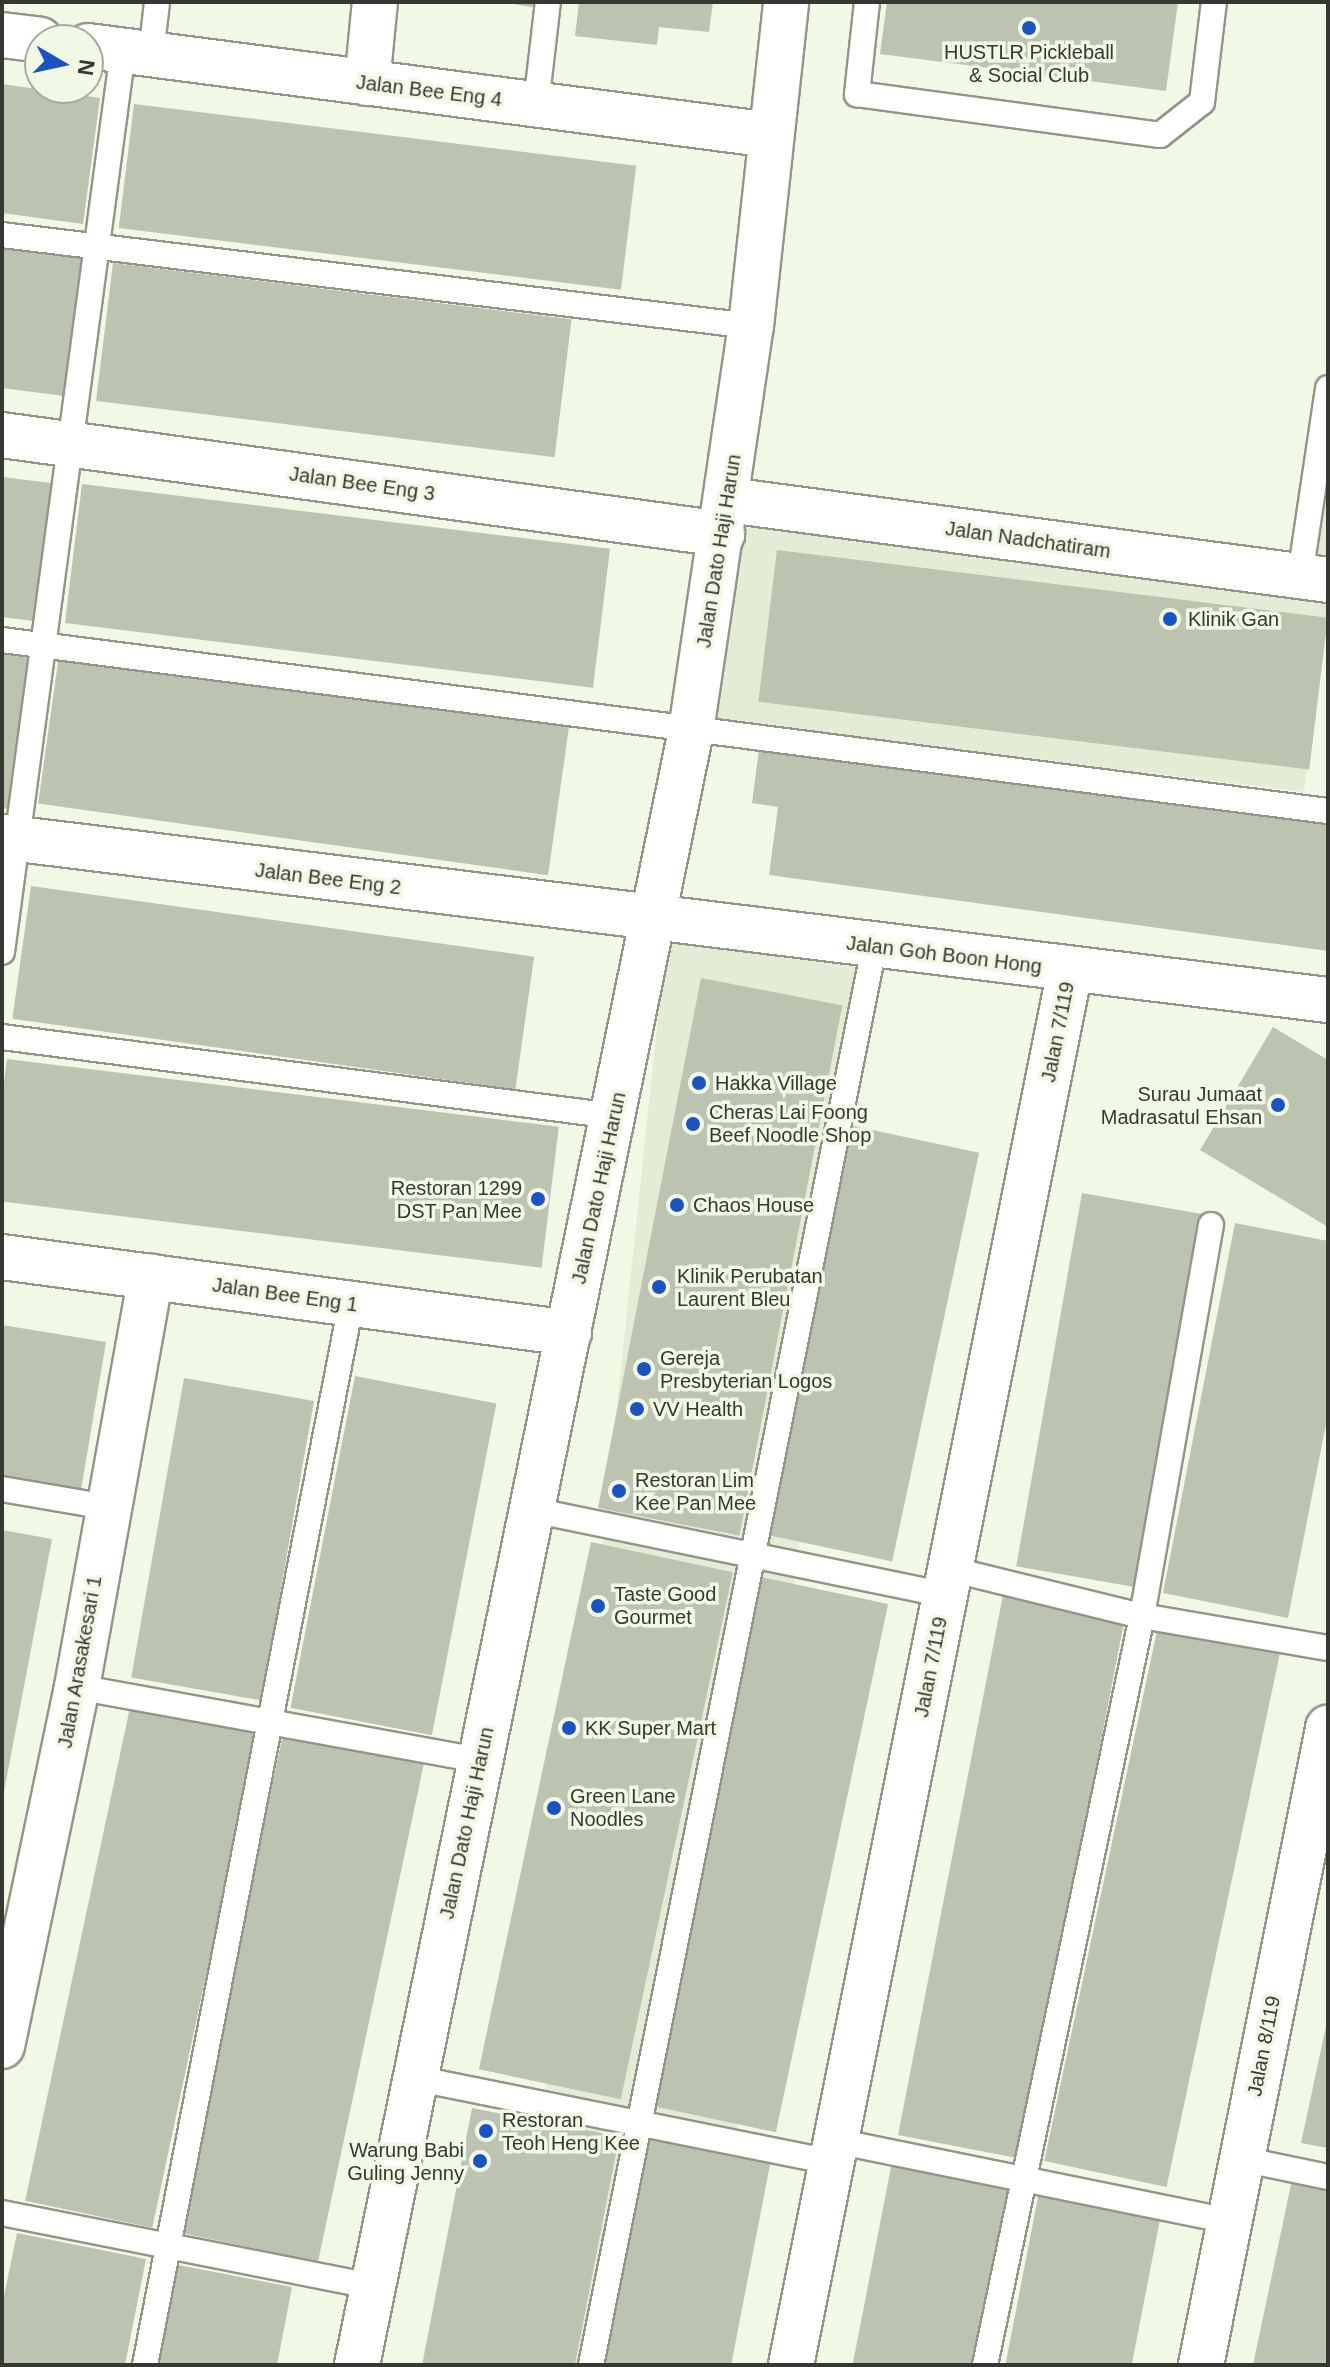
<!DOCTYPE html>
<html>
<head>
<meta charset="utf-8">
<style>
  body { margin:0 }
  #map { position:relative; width:1330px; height:2367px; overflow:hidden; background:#f2f8e6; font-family:Arial,sans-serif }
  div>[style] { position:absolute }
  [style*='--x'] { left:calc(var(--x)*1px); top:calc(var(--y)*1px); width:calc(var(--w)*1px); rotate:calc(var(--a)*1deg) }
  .built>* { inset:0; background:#e3ecd4; transform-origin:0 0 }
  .building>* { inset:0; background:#bcc3b1; transform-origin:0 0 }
  .roads { filter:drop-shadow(2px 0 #919787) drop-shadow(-2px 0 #919787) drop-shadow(0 2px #919787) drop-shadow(0 -2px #919787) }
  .lane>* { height:24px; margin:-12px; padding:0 12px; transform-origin:12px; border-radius:12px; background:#fff }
  .street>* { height:44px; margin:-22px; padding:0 22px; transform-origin:22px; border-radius:22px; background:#fff }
  .dots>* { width:22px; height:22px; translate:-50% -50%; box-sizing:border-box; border:4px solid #f2f8e6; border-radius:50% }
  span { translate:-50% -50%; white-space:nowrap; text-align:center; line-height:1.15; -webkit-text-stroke:7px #f2f8e6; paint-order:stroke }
  .poi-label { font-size:20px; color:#363831 }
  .left { translate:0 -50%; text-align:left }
  .right { translate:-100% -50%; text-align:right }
  .street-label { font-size:20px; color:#363831 }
  .frame { position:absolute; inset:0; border:4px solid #363831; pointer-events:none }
  .north { position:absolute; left:24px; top:24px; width:80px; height:80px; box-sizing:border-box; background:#f2f8e6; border:2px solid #a7ab9e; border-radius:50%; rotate:99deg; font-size:22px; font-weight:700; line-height:32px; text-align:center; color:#363831 }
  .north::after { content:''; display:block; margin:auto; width:28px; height:36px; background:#1b54c0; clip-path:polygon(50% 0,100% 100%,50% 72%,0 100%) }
</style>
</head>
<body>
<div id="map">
  <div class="built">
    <i style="clip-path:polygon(1328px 454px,1328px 564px,1311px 562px)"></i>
    <i style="left:739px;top:519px;width:594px;height:202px;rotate:7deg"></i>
    <i style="left:666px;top:940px;width:195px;height:1455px;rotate:6deg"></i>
  </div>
  <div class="building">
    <i style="clip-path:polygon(501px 2px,539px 2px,538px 8px)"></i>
    <i style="clip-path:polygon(579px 2px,713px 2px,709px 32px,659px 27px,657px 45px,575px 36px)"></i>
    <i style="clip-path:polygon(887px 2px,1178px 2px,1166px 91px,880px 54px)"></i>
    <i style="clip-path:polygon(2px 84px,100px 98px,83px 224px,2px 213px)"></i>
    <i style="left:134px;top:104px;width:506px;height:125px;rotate:7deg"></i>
    <i style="clip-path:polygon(2px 248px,81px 258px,64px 396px,2px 388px)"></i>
    <i style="left:113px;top:263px;width:462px;height:139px;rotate:7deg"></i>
    <i style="clip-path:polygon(2px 477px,51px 483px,33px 621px,2px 617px)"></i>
    <i style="left:82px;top:484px;width:532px;height:140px;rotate:7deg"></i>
    <i style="left:777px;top:550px;width:555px;height:153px;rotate:7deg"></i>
    <i style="clip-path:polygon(2px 654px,29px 658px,9px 809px,2px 808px)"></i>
    <i style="left:59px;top:655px;width:515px;height:150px;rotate:8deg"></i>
    <i style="clip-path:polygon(760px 742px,1328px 820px,1328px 951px,769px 875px,778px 807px,752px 803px)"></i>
    <i style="left:31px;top:886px;width:508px;height:134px;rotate:8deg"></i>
    <i style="left:701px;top:978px;width:144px;height:540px;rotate:11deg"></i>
    <i style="clip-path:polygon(1273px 1027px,1328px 1060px,1328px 1227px,1200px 1150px)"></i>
    <i style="left:7px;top:1059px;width:556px;height:142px;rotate:7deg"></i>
    <i style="left:849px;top:1125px;width:133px;height:418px;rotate:12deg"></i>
    <i style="left:1082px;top:1193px;width:123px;height:379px;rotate:10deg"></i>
    <i style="clip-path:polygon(1235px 1223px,1328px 1241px,1328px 1414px,1288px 1618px,1163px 1593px)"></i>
    <i style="clip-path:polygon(2px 1325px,106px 1342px,81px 1490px,2px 1476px)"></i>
    <i style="left:355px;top:1376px;width:144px;height:338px;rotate:11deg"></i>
    <i style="left:184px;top:1378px;width:132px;height:304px;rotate:10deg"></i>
    <i style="clip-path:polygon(2px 1530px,52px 1539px,3px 1797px,2px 1797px)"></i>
    <i style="left:591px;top:1542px;width:145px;height:539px;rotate:12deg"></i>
    <i style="left:761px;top:1577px;width:130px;height:540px;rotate:12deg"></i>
    <i style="left:1003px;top:1595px;width:124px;height:550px;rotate:11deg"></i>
    <i style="left:1158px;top:1626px;width:125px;height:547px;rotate:12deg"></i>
    <i style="left:132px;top:1698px;width:130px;height:514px;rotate:12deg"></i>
    <i style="left:283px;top:1734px;width:144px;height:509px;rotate:12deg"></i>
    <i style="clip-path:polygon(1328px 2017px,1328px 2148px,1301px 2143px)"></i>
    <i style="left:472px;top:2108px;width:150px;height:262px;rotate:11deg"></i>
    <i style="left:644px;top:2137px;width:129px;height:232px;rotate:11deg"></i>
    <i style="left:892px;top:2162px;width:119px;height:207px;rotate:11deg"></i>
    <i style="clip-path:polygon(1293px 2175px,1328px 2182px,1328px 2365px,1253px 2365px)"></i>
    <i style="left:1039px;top:2192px;width:124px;height:176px;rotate:11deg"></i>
    <i style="clip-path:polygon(17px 2233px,146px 2259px,125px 2365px,2px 2365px,2px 2306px)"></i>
    <i style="clip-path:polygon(178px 2265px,292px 2287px,277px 2365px,158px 2365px)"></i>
  </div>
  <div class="roads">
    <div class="lane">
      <i style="--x:867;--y:2;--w:93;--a:96.2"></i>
      <i style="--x:857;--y:94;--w:306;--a:7.7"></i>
      <i style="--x:1160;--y:135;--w:53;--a:-38.2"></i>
      <i style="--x:1202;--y:102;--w:101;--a:-83.2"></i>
      <i style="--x:151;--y:55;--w:53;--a:-83.5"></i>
      <i style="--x:536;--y:105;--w:104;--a:-83.4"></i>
      <i style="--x:2;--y:235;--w:755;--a:6.93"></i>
      <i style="--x:1300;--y:576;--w:190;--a:-81.5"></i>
      <i style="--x:2;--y:640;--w:1337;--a:7.35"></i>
      <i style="--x:2;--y:952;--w:909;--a:-82.35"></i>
      <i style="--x:2;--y:1037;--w:617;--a:7.36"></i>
      <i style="--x:2;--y:1489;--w:107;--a:9.7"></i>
      <i style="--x:532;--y:1510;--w:422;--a:11.6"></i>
      <i style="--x:950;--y:1569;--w:198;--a:13.8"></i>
      <i style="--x:1142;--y:1616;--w:189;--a:9.8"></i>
      <i style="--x:77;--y:1687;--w:410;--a:10.3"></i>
      <i style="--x:414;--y:2078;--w:426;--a:11.4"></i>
      <i style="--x:836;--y:2141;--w:401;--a:11.5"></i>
      <i style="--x:1241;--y:2159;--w:89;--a:11.7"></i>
      <i style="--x:2;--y:2213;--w:376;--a:11.2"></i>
      <i style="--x:145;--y:2365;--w:1081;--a:-79.01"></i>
      <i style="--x:591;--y:2365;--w:1446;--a:-78.71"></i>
      <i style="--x:985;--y:2365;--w:765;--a:-78.16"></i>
      <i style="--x:1142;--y:1616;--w:397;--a:-80"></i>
    </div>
    <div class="street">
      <i style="--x:2;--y:35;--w:38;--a:7"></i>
      <i style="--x:88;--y:46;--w:688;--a:7.43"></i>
      <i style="--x:367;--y:83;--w:81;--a:-84.4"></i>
      <i style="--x:2;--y:435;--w:727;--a:7.83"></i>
      <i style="--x:728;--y:500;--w:605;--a:7.59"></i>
      <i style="--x:2;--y:837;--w:1336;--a:7.01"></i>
      <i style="--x:2;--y:1257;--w:572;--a:7.63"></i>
      <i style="--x:2;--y:2046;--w:367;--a:-78.2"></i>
      <i style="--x:77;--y:1687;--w:417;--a:-79.8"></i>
      <i style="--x:357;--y:2365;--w:1668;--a:-78.45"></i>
      <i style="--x:691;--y:731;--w:409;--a:-81.6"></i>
      <i style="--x:751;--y:326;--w:326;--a:-83.8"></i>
      <i style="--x:791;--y:2365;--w:1423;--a:-78.69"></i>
      <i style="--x:1201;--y:2365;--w:650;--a:-78.72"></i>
    </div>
  </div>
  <div class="dots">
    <i style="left:1029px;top:28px;background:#1b54c0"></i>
    <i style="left:1170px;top:619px;background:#1b54c0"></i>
    <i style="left:699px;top:1083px;background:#1b54c0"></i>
    <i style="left:1278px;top:1105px;background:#1b54c0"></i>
    <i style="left:693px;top:1124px;background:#1b54c0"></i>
    <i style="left:538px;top:1199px;background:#1b54c0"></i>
    <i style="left:677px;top:1205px;background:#1b54c0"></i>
    <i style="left:659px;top:1287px;background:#1b54c0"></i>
    <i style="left:644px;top:1369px;background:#1b54c0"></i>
    <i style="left:637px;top:1409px;background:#1b54c0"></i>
    <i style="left:619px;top:1491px;background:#1b54c0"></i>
    <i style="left:598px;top:1606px;background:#1b54c0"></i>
    <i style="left:569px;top:1728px;background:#1b54c0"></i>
    <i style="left:554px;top:1808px;background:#1b54c0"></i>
    <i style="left:486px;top:2131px;background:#1b54c0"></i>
    <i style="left:480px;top:2161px;background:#1b54c0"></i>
  </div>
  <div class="poi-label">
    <span style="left:1029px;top:64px">HUSTLR Pickleball<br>&amp; Social Club</span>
    <span class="left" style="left:1188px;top:619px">Klinik Gan</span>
    <span class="left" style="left:715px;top:1083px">Hakka Village</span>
    <span class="right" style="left:1262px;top:1106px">Surau Jumaat<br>Madrasatul Ehsan</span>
    <span class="left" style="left:709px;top:1124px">Cheras Lai Foong<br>Beef Noodle Shop</span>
    <span class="right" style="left:522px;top:1200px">Restoran 1299<br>DST Pan Mee</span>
    <span class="left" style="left:693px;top:1205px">Chaos House</span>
    <span class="left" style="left:677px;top:1288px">Klinik Perubatan<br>Laurent Bleu</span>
    <span class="left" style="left:660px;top:1370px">Gereja<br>Presbyterian Logos</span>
    <span class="left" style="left:653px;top:1409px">VV Health</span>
    <span class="left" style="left:635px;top:1492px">Restoran Lim<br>Kee Pan Mee</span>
    <span class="left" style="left:614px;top:1606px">Taste Good<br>Gourmet</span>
    <span class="left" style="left:585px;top:1728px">KK Super Mart</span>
    <span class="left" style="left:570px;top:1808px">Green Lane<br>Noodles</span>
    <span class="left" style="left:502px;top:2132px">Restoran<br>Teoh Heng Kee</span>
    <span class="right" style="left:464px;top:2162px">Warung Babi<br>Guling Jenny</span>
  </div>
  <div class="street-label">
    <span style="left:429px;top:91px;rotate:7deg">Jalan Bee Eng 4</span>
    <span style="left:362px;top:484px;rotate:8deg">Jalan Bee Eng 3</span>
    <span style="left:1028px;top:540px;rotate:8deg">Jalan Nadchatiram</span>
    <span style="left:719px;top:551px;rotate:-81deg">Jalan Dato Haji Harun</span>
    <span style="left:328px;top:879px;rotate:7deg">Jalan Bee Eng 2</span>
    <span style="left:944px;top:955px;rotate:7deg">Jalan Goh Boon Hong</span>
    <span style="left:1058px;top:1032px;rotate:-79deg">Jalan 7/119</span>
    <span style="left:599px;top:1188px;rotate:-78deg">Jalan Dato Haji Harun</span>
    <span style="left:285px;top:1295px;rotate:8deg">Jalan Bee Eng 1</span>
    <span style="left:80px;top:1662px;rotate:-80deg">Jalan Arasakesari 1</span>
    <span style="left:931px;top:1667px;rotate:-79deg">Jalan 7/119</span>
    <span style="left:467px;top:1823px;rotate:-78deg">Jalan Dato Haji Harun</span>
    <span style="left:1264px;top:2046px;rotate:-79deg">Jalan 8/119</span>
  </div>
  <div class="frame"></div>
  <div class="north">N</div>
</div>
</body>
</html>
